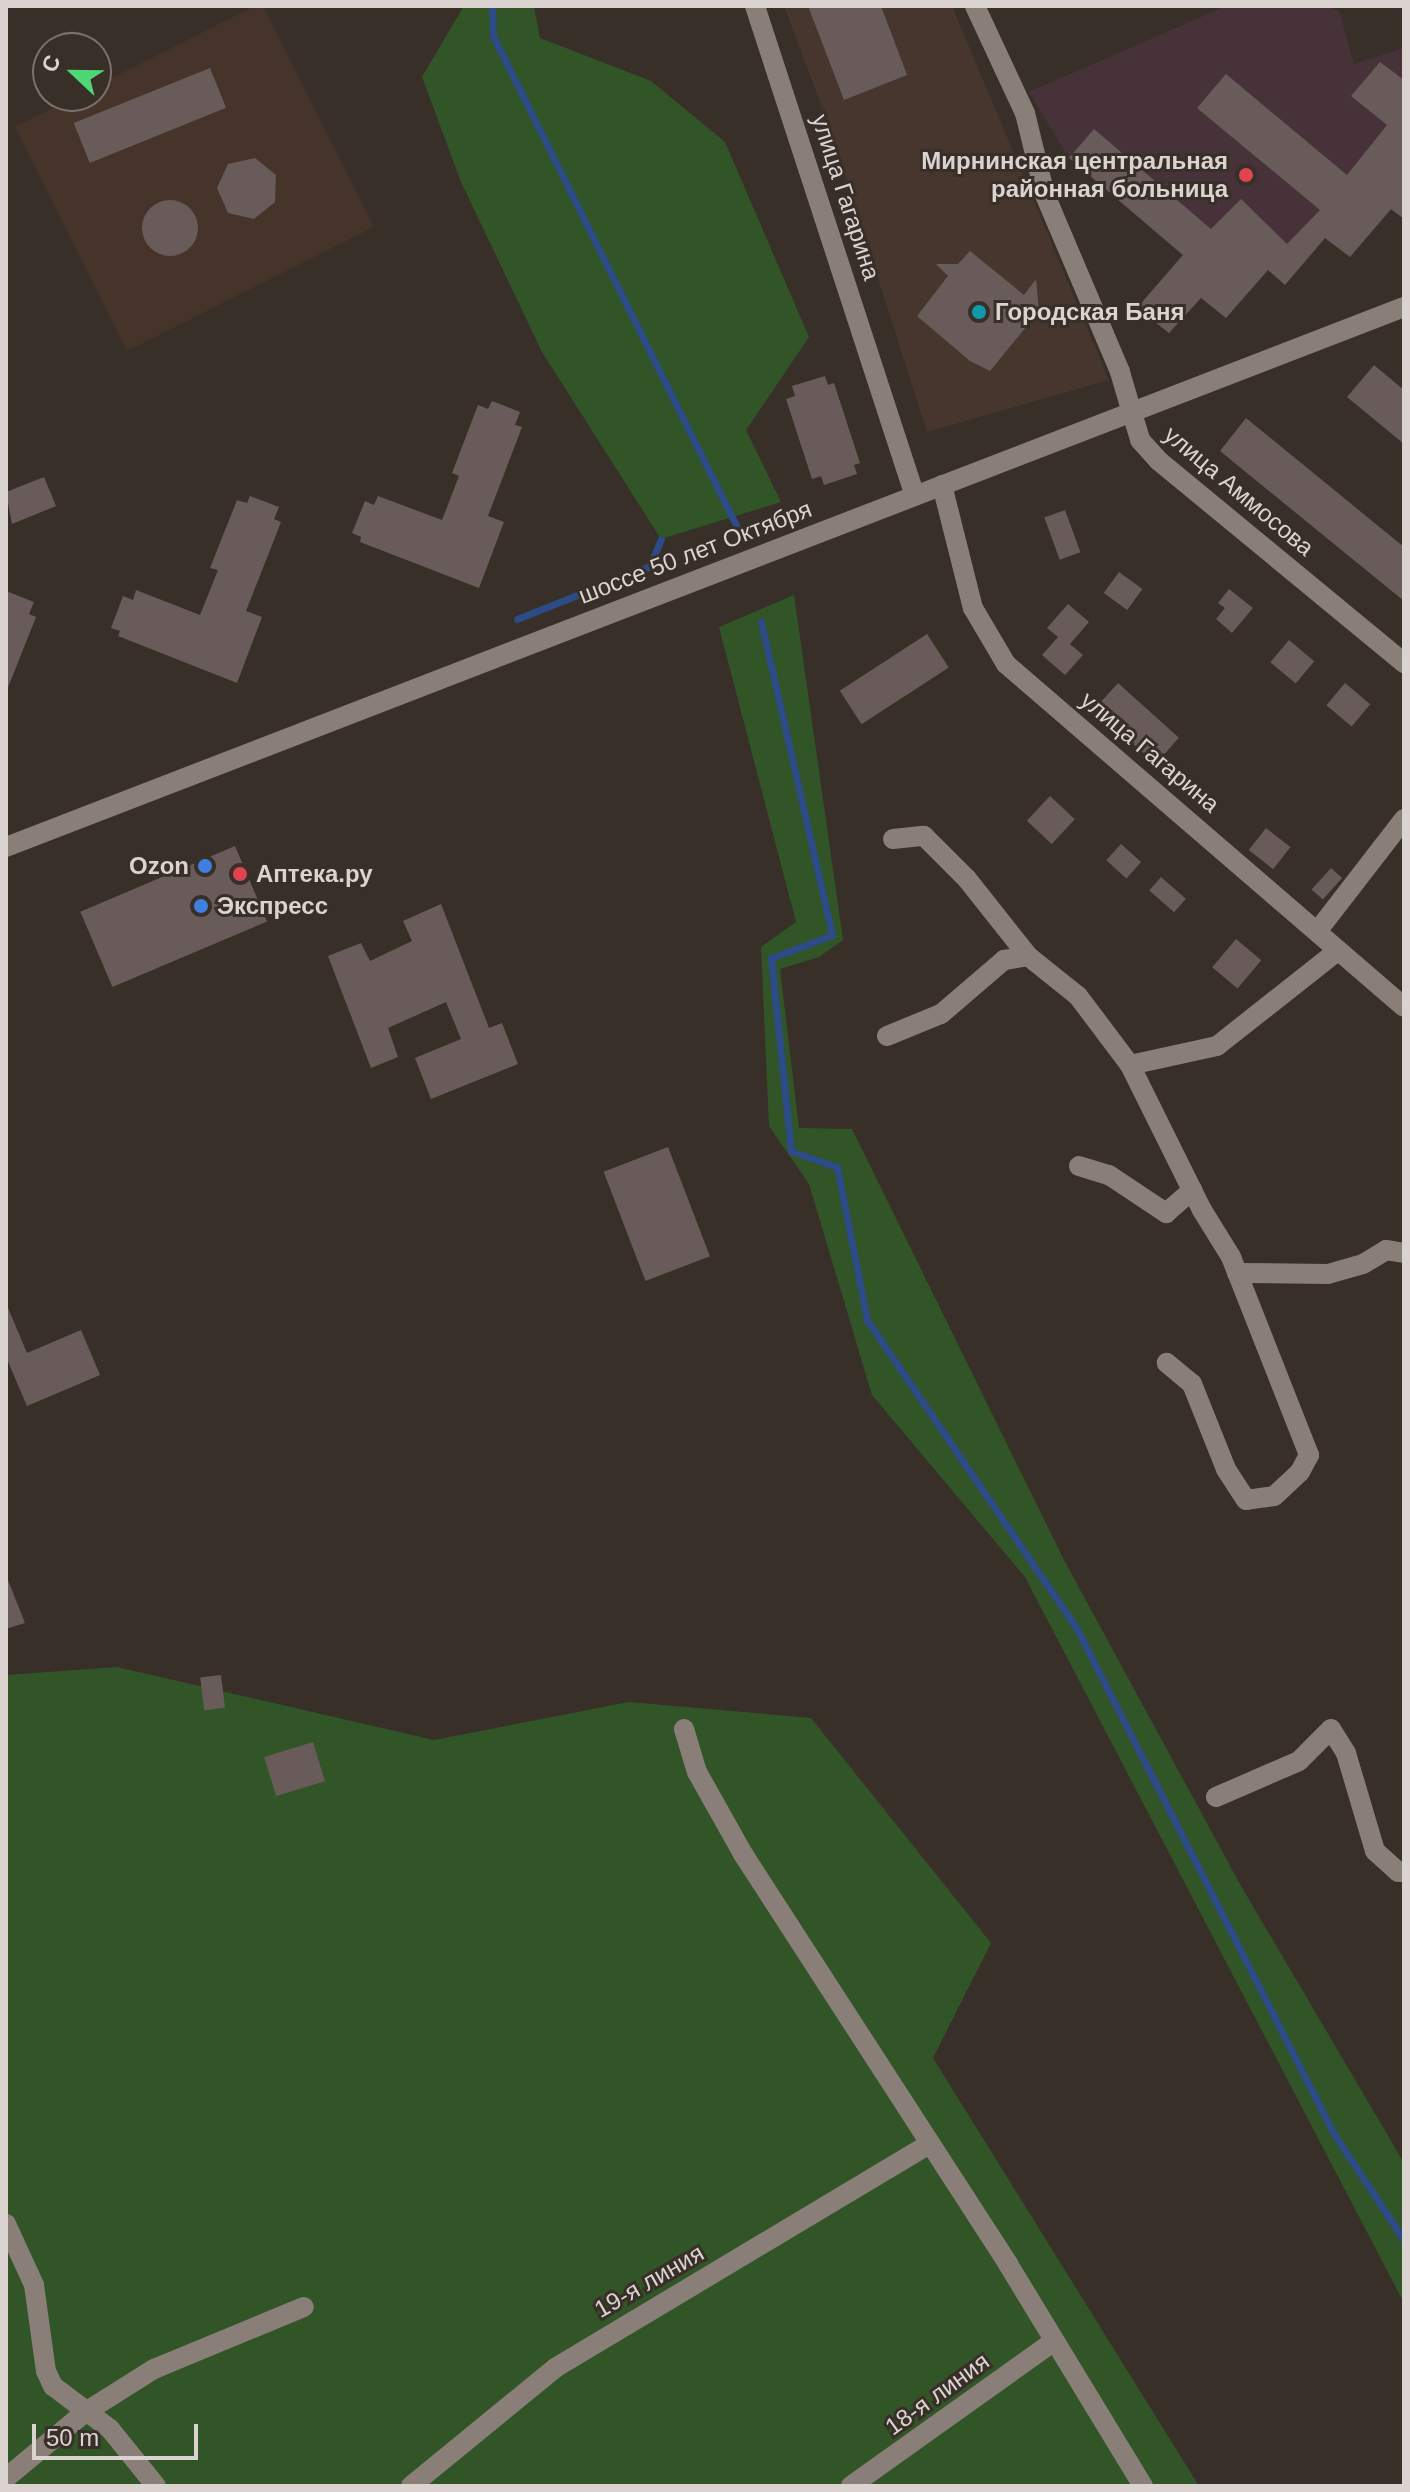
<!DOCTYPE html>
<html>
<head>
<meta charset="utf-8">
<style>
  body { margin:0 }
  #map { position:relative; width:1410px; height:2492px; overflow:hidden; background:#382f29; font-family:Helvetica,sans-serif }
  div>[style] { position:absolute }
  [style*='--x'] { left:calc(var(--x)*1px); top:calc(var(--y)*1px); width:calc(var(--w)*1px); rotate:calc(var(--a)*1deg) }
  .built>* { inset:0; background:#46362e }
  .industrial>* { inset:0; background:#46342b }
  .medical>* { inset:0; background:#463238 }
  .green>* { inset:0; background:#315526 }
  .stream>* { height:7px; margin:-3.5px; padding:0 3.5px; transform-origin:3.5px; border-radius:3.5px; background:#2d4b87 }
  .building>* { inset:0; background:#685b5a; transform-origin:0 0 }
  .round { border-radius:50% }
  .street>* { height:20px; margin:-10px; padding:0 10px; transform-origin:10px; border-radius:10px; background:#8a7e78 }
  .secondary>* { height:20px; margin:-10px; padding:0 10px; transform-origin:10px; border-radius:10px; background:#8a7e78 }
  .dots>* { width:22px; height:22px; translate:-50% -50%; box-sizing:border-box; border:4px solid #382f29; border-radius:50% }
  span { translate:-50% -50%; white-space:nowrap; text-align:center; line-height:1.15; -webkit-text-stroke:6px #382f29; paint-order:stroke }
  .poi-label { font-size:24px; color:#dad3d0; font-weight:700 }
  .right { translate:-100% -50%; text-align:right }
  .left { translate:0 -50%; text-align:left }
  .street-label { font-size:24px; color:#dad3d0 }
  .frame { position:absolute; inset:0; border:8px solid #dad3d0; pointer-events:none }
  .north { position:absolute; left:32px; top:32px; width:80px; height:80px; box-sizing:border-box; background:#382f29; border:2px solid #79716c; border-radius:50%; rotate:292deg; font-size:22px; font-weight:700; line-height:32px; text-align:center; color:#dad3d0 }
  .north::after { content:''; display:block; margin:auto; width:28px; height:36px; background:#4fd675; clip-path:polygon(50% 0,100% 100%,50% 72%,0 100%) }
  .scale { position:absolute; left:32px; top:2424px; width:166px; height:36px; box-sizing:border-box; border:4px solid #dad3d0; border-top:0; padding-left:10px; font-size:24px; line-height:28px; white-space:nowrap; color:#dad3d0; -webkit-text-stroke:6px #382f29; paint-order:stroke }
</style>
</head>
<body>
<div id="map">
  <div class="built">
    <i style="clip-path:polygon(784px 6px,952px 6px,1109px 380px,927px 432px,832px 134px)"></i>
  </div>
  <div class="industrial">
    <i style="clip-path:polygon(255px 6px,263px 6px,374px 227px,127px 351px,15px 127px,76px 96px,96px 96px,96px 86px)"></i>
  </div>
  <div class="medical">
    <i style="clip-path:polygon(1226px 6px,1326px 6px,1339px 11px,1354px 64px,1404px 48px,1404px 219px,1391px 210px,1350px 257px,1325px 239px,1285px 285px,1268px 270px,1226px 318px,1201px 298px,1169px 333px,1137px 308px,1182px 255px,1069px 158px,1029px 92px)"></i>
  </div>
  <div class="green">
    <i style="clip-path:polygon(464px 6px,534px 6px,540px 38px,651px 81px,725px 142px,809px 337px,746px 430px,781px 502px,661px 539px,542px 352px,461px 182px,422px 77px)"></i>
    <i style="clip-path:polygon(794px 595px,843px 940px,819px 957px,780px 969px,799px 1128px,852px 1129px,1064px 1560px,1241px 1886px,1404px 2163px,1404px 2303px,1025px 1577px,872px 1395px,809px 1184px,769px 1126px,761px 947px,796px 922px,719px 627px)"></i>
    <i style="clip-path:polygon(117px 1667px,434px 1740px,629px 1702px,811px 1718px,991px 1943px,933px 2058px,1199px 2486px,6px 2486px,6px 1675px)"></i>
  </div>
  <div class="stream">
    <i style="--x:492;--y:6;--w:30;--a:88"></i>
    <i style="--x:493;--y:36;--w:548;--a:63.58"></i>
    <i style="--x:517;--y:619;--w:143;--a:-21.7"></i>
    <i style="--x:650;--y:566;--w:29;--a:-68"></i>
    <i style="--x:761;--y:622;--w:321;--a:77.2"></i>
    <i style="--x:832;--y:935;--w:65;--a:159.3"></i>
    <i style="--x:771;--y:958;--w:194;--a:84.1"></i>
    <i style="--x:791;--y:1151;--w:49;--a:19.2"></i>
    <i style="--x:837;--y:1167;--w:156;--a:78.9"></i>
    <i style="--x:867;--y:1320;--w:376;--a:55.8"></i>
    <i style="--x:1078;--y:1631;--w:564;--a:63.03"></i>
    <i style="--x:1334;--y:2134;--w:127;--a:56.6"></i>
  </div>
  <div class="building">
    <i style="clip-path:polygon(808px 6px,881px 6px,907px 75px,844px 100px)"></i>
    <i style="clip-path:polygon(1380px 62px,1404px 80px,1404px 219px,1391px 209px,1350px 257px,1325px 238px,1285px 285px,1268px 270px,1226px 318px,1201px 298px,1169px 333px,1137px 308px,1183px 255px,1069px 158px,1094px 129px,1211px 229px,1241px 199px,1287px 244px,1320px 210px,1197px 108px,1226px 74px,1347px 175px,1387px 125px,1351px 96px)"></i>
    <i style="left:210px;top:68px;width:43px;height:147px;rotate:68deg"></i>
    <i style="clip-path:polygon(255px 158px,276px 175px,275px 202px,254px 219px,228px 213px,217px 188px,228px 164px)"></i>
    <i class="round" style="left:142px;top:200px;width:56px;height:56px"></i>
    <i style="clip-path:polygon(970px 251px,1024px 295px,1036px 279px,1039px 311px,990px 371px,970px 361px,917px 316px,948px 276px,936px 264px,958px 264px)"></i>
    <i style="clip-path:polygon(1374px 365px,1404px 390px,1404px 444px,1347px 397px)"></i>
    <i style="clip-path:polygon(825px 376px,828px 385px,834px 383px,860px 463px,854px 465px,857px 474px,824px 485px,821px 476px,812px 479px,786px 399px,795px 396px,792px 386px)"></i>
    <i style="clip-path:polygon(492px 401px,520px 412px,515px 425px,522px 427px,488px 516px,504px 522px,479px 588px,360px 542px,361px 537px,352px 533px,365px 501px,374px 505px,378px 496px,442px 520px,459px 476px,452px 473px,478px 405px,488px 409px)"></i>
    <i style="clip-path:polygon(1246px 418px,1404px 547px,1404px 601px,1220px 451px)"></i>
    <i style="clip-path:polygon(44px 477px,56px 506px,12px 524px,6px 492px)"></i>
    <i style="clip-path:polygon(250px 496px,279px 507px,274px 519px,281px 522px,246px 611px,262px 617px,237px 683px,118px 636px,120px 631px,111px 628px,123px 596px,133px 600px,136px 590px,200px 615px,218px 570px,210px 568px,237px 500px,247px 503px)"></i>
    <i style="left:1065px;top:510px;width:45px;height:22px;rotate:70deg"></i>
    <i style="left:1119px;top:572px;width:29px;height:26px;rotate:36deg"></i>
    <i style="clip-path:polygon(1229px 589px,1253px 608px,1232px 633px,1216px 619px,1225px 608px,1218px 603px)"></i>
    <i style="clip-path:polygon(6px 591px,34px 602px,29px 614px,36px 617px,7px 690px)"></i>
    <i style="clip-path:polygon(1068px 604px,1089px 622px,1070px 644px,1083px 655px,1065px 675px,1042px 655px,1058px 637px,1047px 628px)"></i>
    <i style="left:927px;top:634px;width:40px;height:104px;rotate:57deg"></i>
    <i style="left:1289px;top:640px;width:33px;height:29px;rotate:40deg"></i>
    <i style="left:1118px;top:683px;width:82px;height:35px;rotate:42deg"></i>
    <i style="left:1345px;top:683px;width:33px;height:29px;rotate:40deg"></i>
    <i style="left:1050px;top:796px;width:34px;height:34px;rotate:43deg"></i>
    <i style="left:1266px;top:828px;width:31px;height:28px;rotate:38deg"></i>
    <i style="left:1121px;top:844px;width:27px;height:22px;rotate:42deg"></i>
    <i style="left:235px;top:846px;width:82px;height:168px;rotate:67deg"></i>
    <i style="left:1331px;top:868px;width:15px;height:29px;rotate:42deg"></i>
    <i style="left:1161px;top:877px;width:33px;height:18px;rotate:41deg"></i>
    <i style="clip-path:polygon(441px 904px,489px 1028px,502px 1023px,518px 1064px,431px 1099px,415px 1058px,461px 1039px,446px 1002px,388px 1028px,398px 1057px,371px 1068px,328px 956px,361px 943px,370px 961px,412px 941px,403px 921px)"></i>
    <i style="left:1236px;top:939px;width:33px;height:37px;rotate:40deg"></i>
    <i style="left:668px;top:1147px;width:117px;height:69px;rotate:69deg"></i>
    <i style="clip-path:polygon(6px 1303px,27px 1353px,81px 1330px,100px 1375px,27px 1406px,6px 1357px)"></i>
    <i style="clip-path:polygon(6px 1575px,25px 1623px,6px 1629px)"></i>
    <i style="left:221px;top:1675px;width:33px;height:21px;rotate:83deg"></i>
    <i style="left:313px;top:1742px;width:41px;height:51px;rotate:73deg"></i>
  </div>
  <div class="street">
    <i style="--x:975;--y:6;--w:118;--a:65"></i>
    <i style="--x:1025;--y:113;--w:84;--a:76.3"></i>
    <i style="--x:1045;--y:195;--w:192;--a:67"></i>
    <i style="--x:1120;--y:372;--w:43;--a:73.7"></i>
    <i style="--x:942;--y:485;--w:127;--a:75.9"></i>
    <i style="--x:973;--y:608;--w:65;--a:59.5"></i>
    <i style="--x:1006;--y:664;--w:525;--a:40.76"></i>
    <i style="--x:893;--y:839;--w:31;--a:-6"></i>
    <i style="--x:924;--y:836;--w:61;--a:45"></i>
    <i style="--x:967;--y:879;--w:98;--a:51.6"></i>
    <i style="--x:1028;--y:956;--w:64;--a:38.7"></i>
    <i style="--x:1078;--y:996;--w:86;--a:53"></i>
    <i style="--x:1130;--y:1065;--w:162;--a:63.6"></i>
    <i style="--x:1202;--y:1210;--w:55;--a:58.3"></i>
    <i style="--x:1231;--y:1257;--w:213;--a:68.5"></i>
    <i style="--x:1309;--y:1455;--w:19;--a:118"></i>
    <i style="--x:1300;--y:1472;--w:35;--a:137"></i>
    <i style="--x:1274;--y:1496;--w:28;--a:172"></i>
    <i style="--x:1246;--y:1500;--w:37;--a:-123"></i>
    <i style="--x:1226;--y:1469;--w:92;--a:-111.8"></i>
    <i style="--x:1192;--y:1384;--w:33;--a:-140"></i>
    <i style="--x:1319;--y:929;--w:139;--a:-52.3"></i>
    <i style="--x:887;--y:1036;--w:58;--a:-22.2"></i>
    <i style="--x:941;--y:1014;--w:83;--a:-40.6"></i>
    <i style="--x:1004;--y:960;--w:24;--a:-9"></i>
    <i style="--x:1130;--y:1065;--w:89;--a:-12.3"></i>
    <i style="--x:1217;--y:1046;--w:152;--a:-38.3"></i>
    <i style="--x:1079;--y:1166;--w:31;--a:17"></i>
    <i style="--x:1109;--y:1175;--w:69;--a:33.7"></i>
    <i style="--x:1166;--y:1213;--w:35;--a:-41"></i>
    <i style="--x:1237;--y:1273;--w:91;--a:0.6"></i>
    <i style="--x:1328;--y:1274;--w:36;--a:-16"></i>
    <i style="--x:1363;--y:1264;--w:27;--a:-31"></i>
    <i style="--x:1386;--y:1250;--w:18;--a:9"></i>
    <i style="--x:684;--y:1729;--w:45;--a:73.2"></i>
    <i style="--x:697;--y:1772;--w:94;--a:60.7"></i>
    <i style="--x:743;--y:1854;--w:488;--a:57.1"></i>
    <i style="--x:1008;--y:2264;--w:260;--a:58.7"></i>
    <i style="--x:1216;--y:1797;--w:90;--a:-23.4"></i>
    <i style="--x:1299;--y:1761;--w:45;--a:-45"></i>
    <i style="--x:1331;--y:1729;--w:28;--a:58"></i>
    <i style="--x:1346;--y:1753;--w:102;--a:73.5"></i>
    <i style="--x:1375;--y:1851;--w:31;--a:42"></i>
    <i style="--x:1398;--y:1872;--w:6;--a:0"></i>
    <i style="--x:6;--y:2224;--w:67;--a:65.3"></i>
    <i style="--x:34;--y:2285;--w:87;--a:82.1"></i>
    <i style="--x:46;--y:2371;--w:17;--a:65"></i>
    <i style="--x:53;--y:2386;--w:71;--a:37"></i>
    <i style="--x:110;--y:2429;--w:73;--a:51.1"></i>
    <i style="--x:6;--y:2478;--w:102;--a:-39.8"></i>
    <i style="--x:84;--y:2413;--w:83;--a:-32.2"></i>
    <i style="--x:154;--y:2369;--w:162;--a:-22.5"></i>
    <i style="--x:411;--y:2486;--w:186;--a:-39.3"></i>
    <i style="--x:555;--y:2368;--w:437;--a:-30.9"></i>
    <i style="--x:851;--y:2486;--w:248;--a:-35.5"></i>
  </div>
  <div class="secondary">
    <i style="--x:755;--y:6;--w:515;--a:71.92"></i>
    <i style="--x:1132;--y:413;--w:28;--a:73"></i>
    <i style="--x:1140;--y:440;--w:28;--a:48"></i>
    <i style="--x:1159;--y:461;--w:318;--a:39.5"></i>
    <i style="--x:6;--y:847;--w:1499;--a:-21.12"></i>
  </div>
  <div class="dots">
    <i style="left:1246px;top:175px;background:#e0444e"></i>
    <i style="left:979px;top:312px;background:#0f9aa8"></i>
    <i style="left:205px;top:866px;background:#3f7fe0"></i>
    <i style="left:240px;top:874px;background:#e0444e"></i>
    <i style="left:201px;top:906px;background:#3f7fe0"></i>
  </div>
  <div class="poi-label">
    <span class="right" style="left:1228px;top:175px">Мирнинская центральная<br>районная больница</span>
    <span class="left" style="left:995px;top:312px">Городская Баня</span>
    <span class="right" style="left:189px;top:866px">Ozon</span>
    <span class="left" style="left:256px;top:874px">Аптека.ру</span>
    <span class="left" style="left:217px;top:906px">Экспресс</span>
  </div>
  <div class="street-label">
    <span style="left:846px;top:197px;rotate:72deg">улица Гагарина</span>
    <span style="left:1239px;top:491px;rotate:40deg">улица Аммосова</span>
    <span style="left:695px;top:552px;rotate:-21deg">шоссе 50 лет Октября</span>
    <span style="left:1150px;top:752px;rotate:40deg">улица Гагарина</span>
    <span style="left:649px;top:2281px;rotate:-30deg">19-я линия</span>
    <span style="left:937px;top:2394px;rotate:-36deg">18-я линия</span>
  </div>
  <div class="frame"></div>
  <div class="north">С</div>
  <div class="scale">50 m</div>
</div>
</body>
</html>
